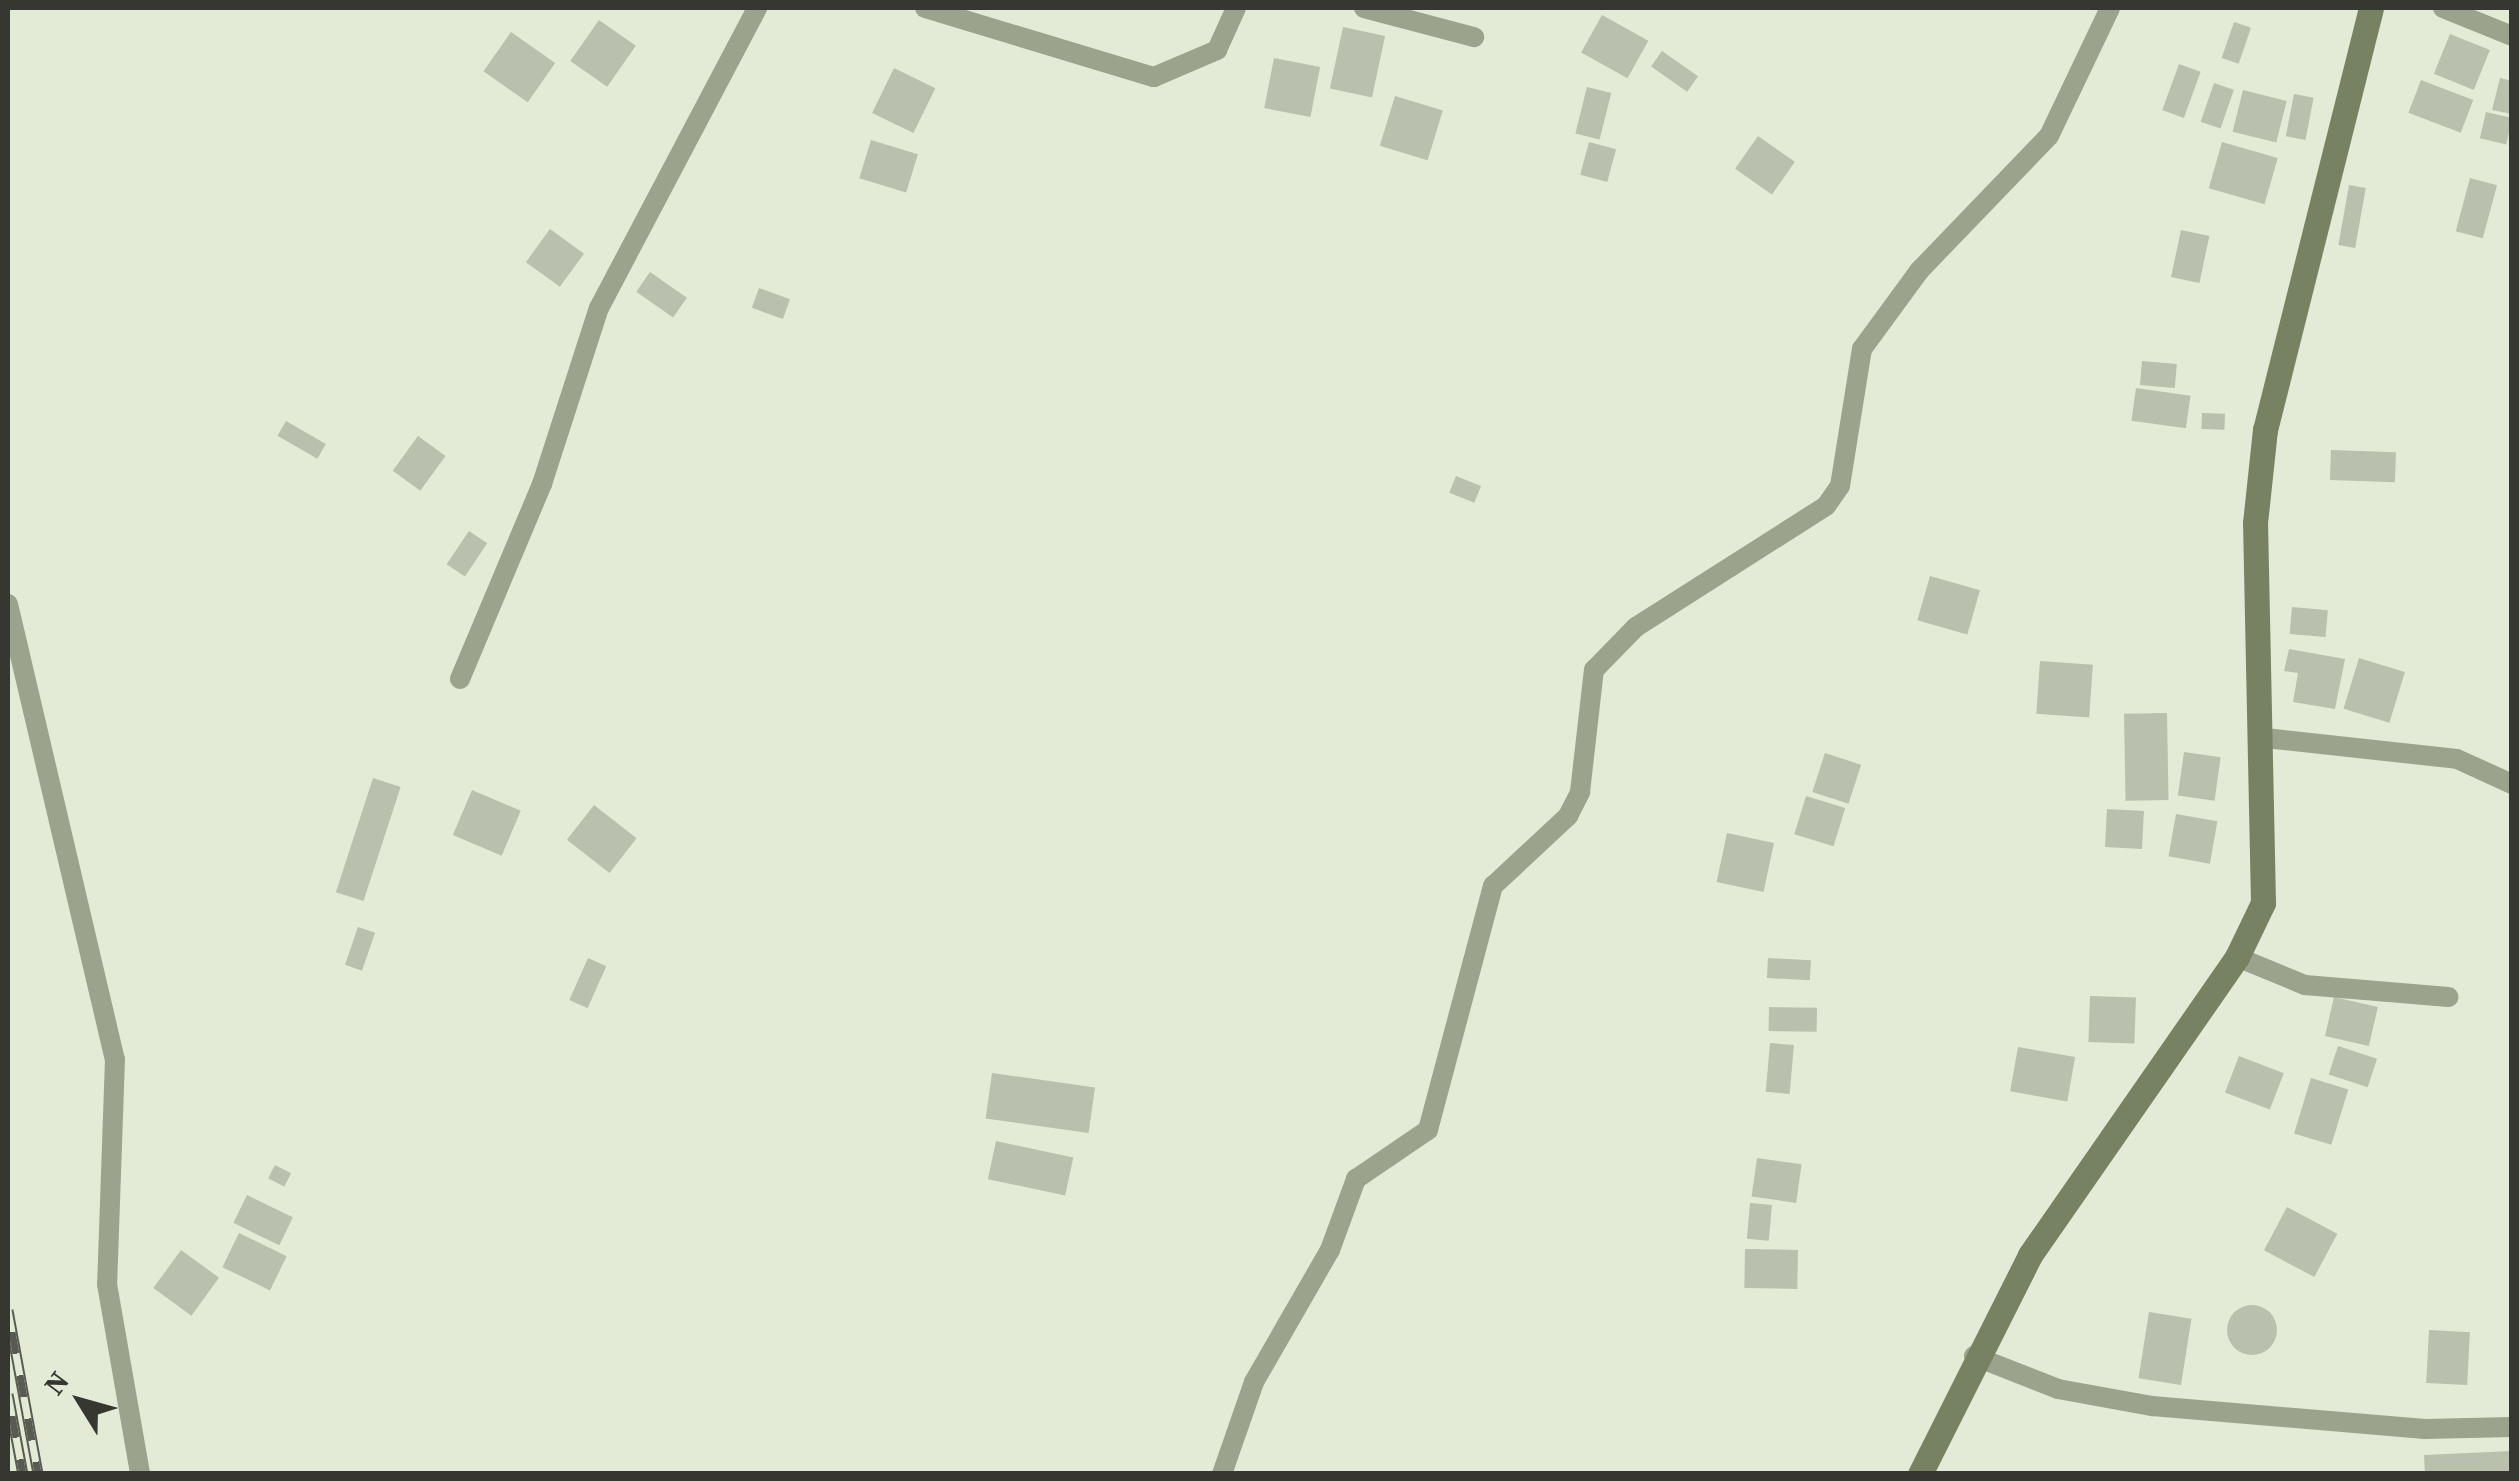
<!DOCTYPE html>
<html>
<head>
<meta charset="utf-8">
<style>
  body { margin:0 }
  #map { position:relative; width:2519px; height:1481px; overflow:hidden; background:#e3ead6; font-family:"Source Serif 4",serif }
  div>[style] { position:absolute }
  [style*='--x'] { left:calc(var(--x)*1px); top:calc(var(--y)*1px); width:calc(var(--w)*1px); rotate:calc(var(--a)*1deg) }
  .building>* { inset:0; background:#b9c0ad; transform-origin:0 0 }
  .round { border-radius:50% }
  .street>* { height:20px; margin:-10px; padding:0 10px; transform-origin:10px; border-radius:10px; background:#9ba38d }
  .secondary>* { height:25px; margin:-12.5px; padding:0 12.5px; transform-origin:12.5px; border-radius:12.5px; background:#768262 }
  .rail>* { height:11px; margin-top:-5.5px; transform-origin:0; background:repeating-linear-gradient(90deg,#e3ead6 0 22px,#585b51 0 44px); box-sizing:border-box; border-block:2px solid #585b51 }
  span { translate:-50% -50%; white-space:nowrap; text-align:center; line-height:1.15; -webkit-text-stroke:8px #e3ead6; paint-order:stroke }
  .frame { position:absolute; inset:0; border:10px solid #353730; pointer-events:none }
  .north { position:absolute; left:30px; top:1351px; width:100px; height:100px; -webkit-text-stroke:8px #e3ead6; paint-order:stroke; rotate:307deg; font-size:28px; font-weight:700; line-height:40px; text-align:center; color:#353730 }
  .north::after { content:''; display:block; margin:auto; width:35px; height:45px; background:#353730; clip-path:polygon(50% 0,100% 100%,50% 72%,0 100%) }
</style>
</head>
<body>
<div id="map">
  <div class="building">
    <i style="left:1602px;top:15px;width:53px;height:43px;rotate:29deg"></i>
    <i style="left:599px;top:20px;width:45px;height:50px;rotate:35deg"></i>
    <i style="left:2234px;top:22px;width:18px;height:38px;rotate:19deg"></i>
    <i style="left:1343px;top:27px;width:43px;height:63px;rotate:12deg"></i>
    <i style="left:511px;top:32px;width:54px;height:48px;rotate:35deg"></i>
    <i style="left:2450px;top:34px;width:43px;height:43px;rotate:22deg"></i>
    <i style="left:1662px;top:51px;width:44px;height:19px;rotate:35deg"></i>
    <i style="left:1274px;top:58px;width:47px;height:51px;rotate:11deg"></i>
    <i style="left:2179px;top:64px;width:23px;height:49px;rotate:20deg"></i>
    <i style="left:894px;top:68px;width:46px;height:50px;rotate:26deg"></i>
    <i style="clip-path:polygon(2500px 78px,2512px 81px,2512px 114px,2492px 110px)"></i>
    <i style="left:2421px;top:80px;width:56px;height:35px;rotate:21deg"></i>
    <i style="left:2214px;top:83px;width:21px;height:41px;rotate:19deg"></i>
    <i style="left:1587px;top:87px;width:25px;height:48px;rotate:14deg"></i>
    <i style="left:2243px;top:90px;width:45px;height:43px;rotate:14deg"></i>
    <i style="left:2294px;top:94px;width:20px;height:43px;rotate:11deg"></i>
    <i style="left:1395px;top:96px;width:50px;height:52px;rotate:17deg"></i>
    <i style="left:2486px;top:112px;width:27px;height:27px;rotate:13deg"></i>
    <i style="left:1758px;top:136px;width:45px;height:40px;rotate:35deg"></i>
    <i style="left:871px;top:140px;width:49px;height:40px;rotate:17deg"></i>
    <i style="left:1589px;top:142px;width:28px;height:34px;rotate:15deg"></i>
    <i style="left:2222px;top:142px;width:58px;height:48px;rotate:16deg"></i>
    <i style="left:2470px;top:178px;width:28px;height:55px;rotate:15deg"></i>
    <i style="left:2349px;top:185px;width:17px;height:61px;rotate:10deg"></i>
    <i style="left:550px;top:229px;width:42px;height:41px;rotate:36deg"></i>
    <i style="left:2181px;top:230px;width:29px;height:48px;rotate:12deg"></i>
    <i style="left:650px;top:272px;width:45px;height:24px;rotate:35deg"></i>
    <i style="left:759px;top:288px;width:33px;height:21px;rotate:20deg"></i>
    <i style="left:2142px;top:361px;width:35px;height:24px;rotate:5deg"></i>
    <i style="left:2136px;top:388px;width:55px;height:33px;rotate:8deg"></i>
    <i style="left:2202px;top:413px;width:23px;height:16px;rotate:2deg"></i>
    <i style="left:286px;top:421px;width:46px;height:17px;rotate:30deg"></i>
    <i style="left:418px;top:436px;width:34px;height:43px;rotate:36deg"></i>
    <i style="left:2331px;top:450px;width:65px;height:30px;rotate:2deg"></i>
    <i style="left:1456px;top:476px;width:27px;height:18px;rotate:22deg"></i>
    <i style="left:469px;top:531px;width:22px;height:40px;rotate:34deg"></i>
    <i style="left:1930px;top:576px;width:52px;height:46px;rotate:16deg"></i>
    <i style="left:2292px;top:607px;width:36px;height:27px;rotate:5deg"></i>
    <i style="clip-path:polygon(2289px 649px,2345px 659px,2335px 709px,2293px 702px,2298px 673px,2284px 671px)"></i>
    <i style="left:2359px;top:658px;width:48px;height:53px;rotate:17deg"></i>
    <i style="left:2040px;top:661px;width:53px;height:53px;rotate:4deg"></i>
    <i style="left:2167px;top:713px;width:87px;height:43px;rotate:89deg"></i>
    <i style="left:2184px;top:752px;width:37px;height:44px;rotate:8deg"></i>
    <i style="left:1825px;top:753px;width:38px;height:41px;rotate:18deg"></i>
    <i style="left:373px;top:778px;width:29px;height:120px;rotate:18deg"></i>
    <i style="left:472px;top:790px;width:53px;height:49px;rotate:23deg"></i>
    <i style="left:1806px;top:796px;width:41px;height:40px;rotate:17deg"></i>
    <i style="left:594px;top:805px;width:54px;height:44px;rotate:38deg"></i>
    <i style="left:2107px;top:809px;width:37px;height:38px;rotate:3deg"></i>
    <i style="left:2176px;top:814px;width:42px;height:43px;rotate:10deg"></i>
    <i style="left:1727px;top:833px;width:48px;height:50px;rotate:12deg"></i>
    <i style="left:358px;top:927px;width:18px;height:40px;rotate:19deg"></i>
    <i style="left:588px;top:958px;width:20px;height:46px;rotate:24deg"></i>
    <i style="left:1768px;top:958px;width:43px;height:20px;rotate:3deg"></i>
    <i style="left:2090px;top:996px;width:46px;height:46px;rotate:2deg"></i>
    <i style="left:2334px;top:997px;width:45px;height:40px;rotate:13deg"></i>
    <i style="left:1769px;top:1007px;width:48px;height:24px;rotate:1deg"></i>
    <i style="left:1770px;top:1043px;width:24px;height:49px;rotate:5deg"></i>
    <i style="left:2338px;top:1046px;width:41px;height:30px;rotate:18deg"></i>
    <i style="left:2018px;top:1047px;width:58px;height:45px;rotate:10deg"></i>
    <i style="left:2239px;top:1056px;width:48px;height:39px;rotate:21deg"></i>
    <i style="left:992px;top:1073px;width:104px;height:46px;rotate:8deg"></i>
    <i style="left:2311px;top:1078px;width:39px;height:58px;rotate:17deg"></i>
    <i style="left:996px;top:1141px;width:79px;height:39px;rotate:12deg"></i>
    <i style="left:1757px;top:1158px;width:45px;height:39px;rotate:8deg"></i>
    <i style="left:275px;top:1165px;width:18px;height:15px;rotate:27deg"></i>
    <i style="left:247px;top:1195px;width:51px;height:31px;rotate:26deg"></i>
    <i style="left:1750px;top:1203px;width:22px;height:36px;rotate:5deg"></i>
    <i style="left:2287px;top:1207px;width:57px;height:49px;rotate:28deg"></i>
    <i style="left:239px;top:1233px;width:53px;height:38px;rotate:26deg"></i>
    <i style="left:1745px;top:1249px;width:53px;height:39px;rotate:1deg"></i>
    <i style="left:181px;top:1250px;width:47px;height:47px;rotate:36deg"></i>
    <i class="round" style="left:2227px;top:1305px;width:50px;height:50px"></i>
    <i style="left:2149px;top:1312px;width:43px;height:67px;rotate:9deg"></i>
    <i style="left:2429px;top:1330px;width:41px;height:53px;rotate:3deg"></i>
    <i style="clip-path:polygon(2512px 1451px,2512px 1474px,2425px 1474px,2424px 1455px)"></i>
  </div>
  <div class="street">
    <i style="--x:925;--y:8;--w:239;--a:16.8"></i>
    <i style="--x:1154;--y:77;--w:69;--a:-23.2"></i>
    <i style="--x:1217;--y:50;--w:46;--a:-65.7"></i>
    <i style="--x:1364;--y:8;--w:114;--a:14.8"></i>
    <i style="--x:2443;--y:8;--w:74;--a:22.1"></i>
    <i style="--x:8;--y:604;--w:467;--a:76.8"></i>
    <i style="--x:115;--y:1059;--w:225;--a:92"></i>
    <i style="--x:107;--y:1284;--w:193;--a:80.1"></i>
    <i style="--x:460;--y:679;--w:212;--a:-67.2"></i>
    <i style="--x:542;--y:484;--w:185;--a:-72.1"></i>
    <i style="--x:599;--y:308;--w:339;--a:-62.2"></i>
    <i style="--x:2265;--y:738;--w:193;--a:6.2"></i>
    <i style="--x:2457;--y:759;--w:60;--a:24.4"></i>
    <i style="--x:2237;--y:957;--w:74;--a:22.4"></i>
    <i style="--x:2305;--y:985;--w:144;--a:4.8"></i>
    <i style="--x:1974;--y:1356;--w:90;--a:21.4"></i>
    <i style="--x:2058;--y:1389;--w:96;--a:10.3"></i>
    <i style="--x:2152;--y:1406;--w:274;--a:4.8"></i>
    <i style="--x:2425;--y:1429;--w:87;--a:-1.3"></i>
    <i style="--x:1222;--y:1474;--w:97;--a:-70.8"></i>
    <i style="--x:1254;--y:1382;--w:152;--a:-60.1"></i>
    <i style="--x:1330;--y:1250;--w:76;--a:-69.9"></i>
    <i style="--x:1356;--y:1179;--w:87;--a:-34.2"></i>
    <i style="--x:1428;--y:1130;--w:253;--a:-75.1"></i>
    <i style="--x:1493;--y:886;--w:103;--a:-43"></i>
    <i style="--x:1568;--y:816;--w:27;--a:-63"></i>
    <i style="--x:1580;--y:792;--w:123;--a:-83.5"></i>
    <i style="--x:1594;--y:670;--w:60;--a:-45.7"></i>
    <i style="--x:1636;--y:627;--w:225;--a:-32.5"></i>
    <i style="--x:1826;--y:506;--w:24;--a:-55"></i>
    <i style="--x:1840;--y:486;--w:139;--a:-80.9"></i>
    <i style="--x:1862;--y:349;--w:97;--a:-53.8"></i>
    <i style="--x:1919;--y:271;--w:187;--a:-46.1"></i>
    <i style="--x:2049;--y:136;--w:142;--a:-64.5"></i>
  </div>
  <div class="secondary">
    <i style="--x:1920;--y:1474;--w:245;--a:-63.3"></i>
    <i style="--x:2030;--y:1255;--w:363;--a:-55.2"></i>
    <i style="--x:2237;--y:957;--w:60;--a:-64.3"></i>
    <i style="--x:2263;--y:903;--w:380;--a:-91.2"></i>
    <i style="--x:2255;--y:523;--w:94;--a:-83.9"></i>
    <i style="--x:2265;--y:430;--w:435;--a:-75.9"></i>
  </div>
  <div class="rail">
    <i style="--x:8;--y:1310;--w:167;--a:79.6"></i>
    <i style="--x:8;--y:1394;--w:81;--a:79.4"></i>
  </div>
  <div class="frame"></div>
  <div class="north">N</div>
</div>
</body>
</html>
